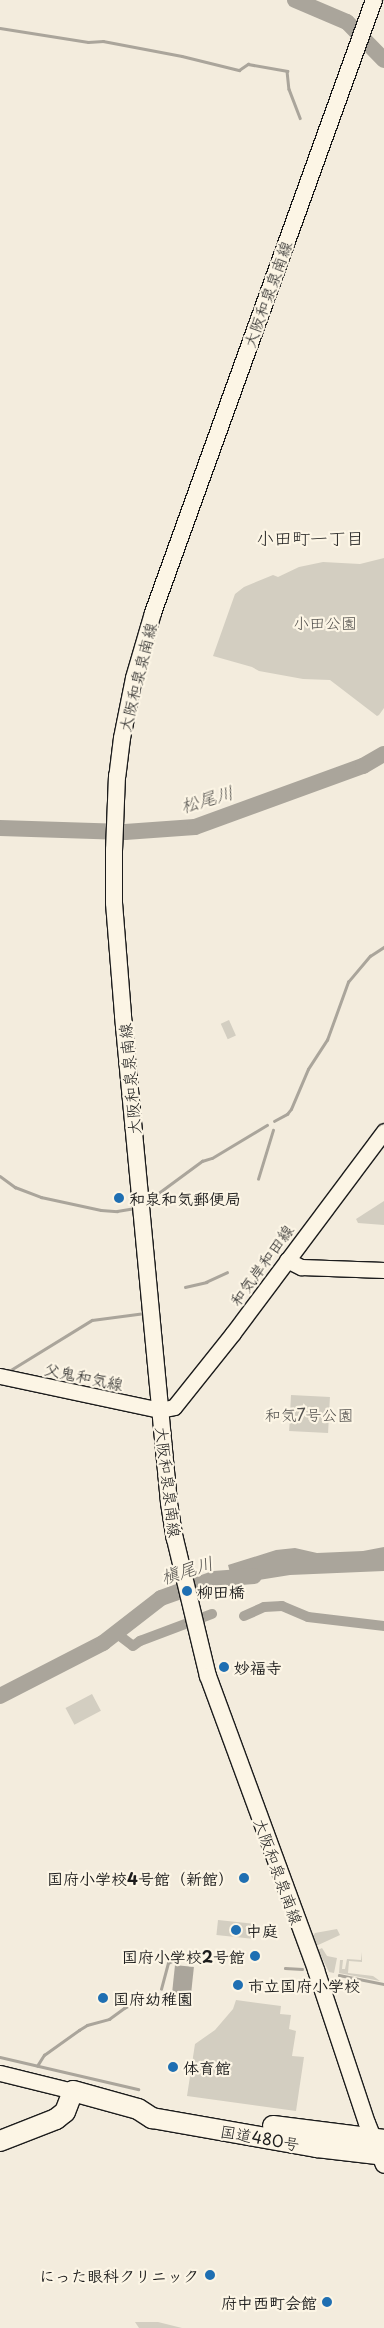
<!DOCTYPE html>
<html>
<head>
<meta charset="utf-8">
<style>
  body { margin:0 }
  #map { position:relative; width:384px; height:2328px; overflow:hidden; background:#f3ecdd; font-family:"Playpen Sans","Klee One",sans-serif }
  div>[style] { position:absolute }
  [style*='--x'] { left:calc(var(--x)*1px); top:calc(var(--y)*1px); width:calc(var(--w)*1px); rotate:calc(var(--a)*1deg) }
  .green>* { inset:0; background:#d3cec1; transform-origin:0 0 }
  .water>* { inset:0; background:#aaa59b; transform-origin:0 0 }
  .stream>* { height:2.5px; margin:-1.25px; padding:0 1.25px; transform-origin:1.25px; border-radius:1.25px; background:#aaa59b }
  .canal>* { height:10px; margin:-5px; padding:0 5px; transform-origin:5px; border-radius:5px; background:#aaa59b }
  .river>* { height:16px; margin:-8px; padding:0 8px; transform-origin:8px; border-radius:8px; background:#aaa59b }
  .roads { filter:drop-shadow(1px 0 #1c1c1c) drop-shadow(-1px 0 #1c1c1c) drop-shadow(0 1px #1c1c1c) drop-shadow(0 -1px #1c1c1c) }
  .secondary>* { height:15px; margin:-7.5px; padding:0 7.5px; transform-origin:7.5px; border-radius:7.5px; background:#fcf5e5 }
  .primary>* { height:16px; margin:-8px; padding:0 8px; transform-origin:8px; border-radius:8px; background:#fcf5e5 }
  .highway>* { height:20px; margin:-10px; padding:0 10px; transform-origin:10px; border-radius:10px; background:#fcf5e5 }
  .dots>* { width:14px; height:14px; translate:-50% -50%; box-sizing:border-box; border:2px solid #fcf5e5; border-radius:50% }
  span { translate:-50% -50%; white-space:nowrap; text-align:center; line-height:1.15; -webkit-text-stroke:4.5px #fcf5e5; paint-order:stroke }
  .street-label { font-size:16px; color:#1c1c1c }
  .park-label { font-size:16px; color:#53514e }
  .poi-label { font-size:16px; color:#1c1c1c; font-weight:700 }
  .left { translate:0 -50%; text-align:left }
  .right { translate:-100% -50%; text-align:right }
  .neighbourhood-label { font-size:18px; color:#1c1c1c }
  .water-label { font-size:18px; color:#55534f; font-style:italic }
</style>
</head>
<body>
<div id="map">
  <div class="green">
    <i style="clip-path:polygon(384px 558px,384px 708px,379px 715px,377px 716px,330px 680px,303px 679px,259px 671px,252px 667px,213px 656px,235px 594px,244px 587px,273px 575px,278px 577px,299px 567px,323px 562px,360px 564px)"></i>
    <i style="left:229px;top:1020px;width:17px;height:9px;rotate:66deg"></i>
    <i style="clip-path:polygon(384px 1201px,384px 1225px,358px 1223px,356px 1219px)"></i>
    <i style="left:291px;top:1395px;width:39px;height:36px;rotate:3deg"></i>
    <i style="left:92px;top:1694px;width:19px;height:30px;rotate:62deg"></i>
    <i style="left:218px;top:1920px;width:38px;height:15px;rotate:6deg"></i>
    <i style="clip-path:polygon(337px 1929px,340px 1935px,316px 1946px,312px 1937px,315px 1933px)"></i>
    <i style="clip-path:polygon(322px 1948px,327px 1956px,337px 1958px,334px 1973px,329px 1972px,318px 1950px)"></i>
    <i style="clip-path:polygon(362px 1952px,362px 1962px,349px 1961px,348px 1973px,373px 1976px,380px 1981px,339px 1973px,340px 1960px,343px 1960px,342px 1969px,345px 1969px,347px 1959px,361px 1960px)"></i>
    <i style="clip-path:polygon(236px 2000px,281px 2006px,280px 2014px,291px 2015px,289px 2029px,296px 2031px,292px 2056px,304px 2057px,296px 2111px,187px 2096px,195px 2044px,215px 2030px,233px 2009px)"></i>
    <i style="clip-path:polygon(135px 2322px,158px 2322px,182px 2328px,139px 2328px)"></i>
  </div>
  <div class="water">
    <i style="clip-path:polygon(384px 1547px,384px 1571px,290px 1575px,233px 1584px,228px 1565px,276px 1550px,295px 1548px,317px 1553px,363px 1551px)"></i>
    <i style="left:175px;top:1965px;width:19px;height:33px;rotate:6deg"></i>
  </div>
  <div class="stream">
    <i style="--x:0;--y:28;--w:89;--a:9"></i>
    <i style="--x:88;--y:42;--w:15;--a:-4"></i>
    <i style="--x:103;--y:41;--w:80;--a:10.8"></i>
    <i style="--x:182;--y:56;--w:59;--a:13.8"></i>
    <i style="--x:239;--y:70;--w:11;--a:-34"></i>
    <i style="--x:248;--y:64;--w:40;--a:10"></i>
    <i style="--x:287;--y:71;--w:18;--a:84"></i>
    <i style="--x:289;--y:89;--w:31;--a:69"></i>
    <i style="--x:274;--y:1121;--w:15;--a:-28"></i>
    <i style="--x:287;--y:1114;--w:6;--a:-51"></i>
    <i style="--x:291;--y:1109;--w:43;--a:-67"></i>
    <i style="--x:308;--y:1069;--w:35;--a:-57"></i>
    <i style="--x:327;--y:1040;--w:62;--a:-70.1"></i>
    <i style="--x:348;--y:982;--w:34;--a:-50"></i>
    <i style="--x:370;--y:956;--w:17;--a:-33"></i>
    <i style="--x:0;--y:1176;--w:19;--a:36"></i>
    <i style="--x:15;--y:1187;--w:28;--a:21"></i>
    <i style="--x:41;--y:1197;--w:61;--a:12.2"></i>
    <i style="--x:101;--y:1210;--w:16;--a:4"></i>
    <i style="--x:117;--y:1211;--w:18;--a:-9"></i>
    <i style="--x:258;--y:1179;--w:51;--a:-73"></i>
    <i style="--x:149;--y:1200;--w:66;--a:-36.3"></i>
    <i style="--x:202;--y:1161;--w:10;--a:-17"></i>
    <i style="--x:212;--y:1158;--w:64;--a:-31"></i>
    <i style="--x:185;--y:1287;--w:22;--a:-13"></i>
    <i style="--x:206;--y:1282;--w:23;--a:-25"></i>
    <i style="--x:9;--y:1371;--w:97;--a:-31.6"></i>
    <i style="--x:92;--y:1320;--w:53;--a:-7.5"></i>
    <i style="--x:285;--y:1968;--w:17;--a:3"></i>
    <i style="--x:339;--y:1975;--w:46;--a:11.3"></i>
    <i style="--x:161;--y:1989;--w:27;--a:-75"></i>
    <i style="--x:168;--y:1963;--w:12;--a:-24"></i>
    <i style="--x:179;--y:1958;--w:10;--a:17"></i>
    <i style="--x:0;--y:2057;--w:142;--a:13.1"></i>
    <i style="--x:37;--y:2066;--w:13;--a:-58"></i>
    <i style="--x:44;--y:2055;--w:43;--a:-35.5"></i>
    <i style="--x:79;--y:2030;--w:9;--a:-32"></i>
    <i style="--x:87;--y:2025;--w:23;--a:-15"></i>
    <i style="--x:109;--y:2019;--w:19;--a:-36"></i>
    <i style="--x:124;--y:2008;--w:33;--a:-25"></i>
  </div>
  <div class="canal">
    <i style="--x:244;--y:1616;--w:22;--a:-24"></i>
    <i style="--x:264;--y:1607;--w:18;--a:-3"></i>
    <i style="--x:282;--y:1606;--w:28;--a:23"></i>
    <i style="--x:308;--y:1617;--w:77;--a:6.8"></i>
    <i style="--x:116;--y:1633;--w:21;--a:37"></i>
    <i style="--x:133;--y:1646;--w:9;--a:-36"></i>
    <i style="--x:140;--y:1641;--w:77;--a:-20.6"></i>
  </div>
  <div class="river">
    <i style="--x:295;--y:0;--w:56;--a:22.9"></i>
    <i style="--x:347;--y:22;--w:53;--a:45.8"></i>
    <i style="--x:0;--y:828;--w:125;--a:1.8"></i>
    <i style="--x:125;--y:832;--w:70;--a:-4.1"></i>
    <i style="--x:195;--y:827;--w:179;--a:-20"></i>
    <i style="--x:363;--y:766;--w:24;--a:-30"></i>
    <i style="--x:0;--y:1696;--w:116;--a:-27.2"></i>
    <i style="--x:103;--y:1643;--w:73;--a:-37.8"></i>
    <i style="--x:161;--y:1598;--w:56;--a:-19.7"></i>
    <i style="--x:214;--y:1579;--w:40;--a:-4.3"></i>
  </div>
  <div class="roads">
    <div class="secondary">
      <i style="--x:287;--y:1260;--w:16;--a:27"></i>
      <i style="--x:301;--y:1267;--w:83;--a:2.1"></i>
      <i style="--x:0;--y:1376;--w:164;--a:12"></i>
      <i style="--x:160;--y:1410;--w:14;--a:-12"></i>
      <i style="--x:174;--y:1407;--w:95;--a:-51.4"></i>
      <i style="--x:233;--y:1333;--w:252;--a:-53.2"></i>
      <i style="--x:0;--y:2073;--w:75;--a:13.9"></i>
    </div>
    <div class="primary">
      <i style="--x:374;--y:0;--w:652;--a:109.83"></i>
      <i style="--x:153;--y:613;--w:68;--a:106.3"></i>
      <i style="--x:134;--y:678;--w:61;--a:101.3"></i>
      <i style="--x:122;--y:738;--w:38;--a:97"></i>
      <i style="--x:117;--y:776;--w:74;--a:92.3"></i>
      <i style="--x:114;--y:850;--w:53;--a:90"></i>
      <i style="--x:114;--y:903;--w:113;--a:85.4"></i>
      <i style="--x:123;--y:1016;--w:489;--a:84.6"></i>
      <i style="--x:169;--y:1503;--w:36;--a:81"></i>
      <i style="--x:175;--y:1539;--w:141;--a:76.5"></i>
      <i style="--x:208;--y:1676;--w:313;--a:69.8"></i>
      <i style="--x:316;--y:1970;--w:161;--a:71.6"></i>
      <i style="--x:367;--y:2123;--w:45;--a:68"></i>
    </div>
    <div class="highway">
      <i style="--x:273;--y:2126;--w:112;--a:7.2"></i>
      <i style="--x:0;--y:2141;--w:60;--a:-21.4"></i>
      <i style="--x:56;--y:2119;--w:11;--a:-38"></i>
      <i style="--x:65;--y:2112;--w:22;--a:-69"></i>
      <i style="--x:73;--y:2091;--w:67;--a:15.5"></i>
      <i style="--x:138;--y:2109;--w:17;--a:33"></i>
      <i style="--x:152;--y:2118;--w:168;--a:10"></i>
      <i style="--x:317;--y:2147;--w:67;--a:6.8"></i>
    </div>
  </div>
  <div class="dots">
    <i style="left:119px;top:1198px;background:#1f6fb2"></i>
    <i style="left:187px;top:1591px;background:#1f6fb2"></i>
    <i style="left:224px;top:1667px;background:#1f6fb2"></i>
    <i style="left:244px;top:1878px;background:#1f6fb2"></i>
    <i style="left:236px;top:1930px;background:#1f6fb2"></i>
    <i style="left:255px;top:1956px;background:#1f6fb2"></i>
    <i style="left:238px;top:1985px;background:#1f6fb2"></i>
    <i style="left:103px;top:1998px;background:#1f6fb2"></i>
    <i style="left:173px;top:2067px;background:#1f6fb2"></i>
    <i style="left:210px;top:2275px;background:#1f6fb2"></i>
    <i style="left:327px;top:2302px;background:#1f6fb2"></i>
  </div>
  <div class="street-label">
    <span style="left:267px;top:294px;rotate:-70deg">大阪和泉泉南線</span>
    <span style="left:137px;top:677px;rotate:-76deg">大阪和泉泉南線</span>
    <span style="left:129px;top:1079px;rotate:-95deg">大阪和泉泉南線</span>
    <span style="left:261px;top:1265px;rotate:-54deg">和気岸和田線</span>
    <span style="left:84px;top:1376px;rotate:12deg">父鬼和気線</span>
    <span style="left:169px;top:1482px;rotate:83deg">大阪和泉泉南線</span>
    <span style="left:279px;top:1871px;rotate:70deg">大阪和泉泉南線</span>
    <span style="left:260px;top:2137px;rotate:10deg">国道480号</span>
  </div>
  <div class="park-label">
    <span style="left:325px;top:622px">小田公園</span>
    <span style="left:309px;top:1414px">和気7号公園</span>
  </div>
  <div class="poi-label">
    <span class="left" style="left:129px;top:1198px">和泉和気郵便局</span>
    <span class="left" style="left:197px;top:1591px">柳田橋</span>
    <span class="left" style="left:234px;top:1667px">妙福寺</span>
    <span class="right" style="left:234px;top:1878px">国府小学校4号館（新館）</span>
    <span class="left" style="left:246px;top:1930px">中庭</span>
    <span class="right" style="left:245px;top:1956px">国府小学校2号館</span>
    <span class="left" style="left:248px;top:1985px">市立国府小学校</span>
    <span class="left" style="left:113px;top:1998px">国府幼稚園</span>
    <span class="left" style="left:183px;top:2067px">体育館</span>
    <span class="right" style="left:199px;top:2275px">にった眼科クリニック</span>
    <span class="right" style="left:317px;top:2302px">府中西町会館</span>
  </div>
  <div class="neighbourhood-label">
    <span style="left:310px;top:538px">小田町一丁目</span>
  </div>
  <div class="water-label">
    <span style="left:207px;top:799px;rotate:-16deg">松尾川</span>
    <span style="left:187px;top:1570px;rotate:-17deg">槇尾川</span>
  </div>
</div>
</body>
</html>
